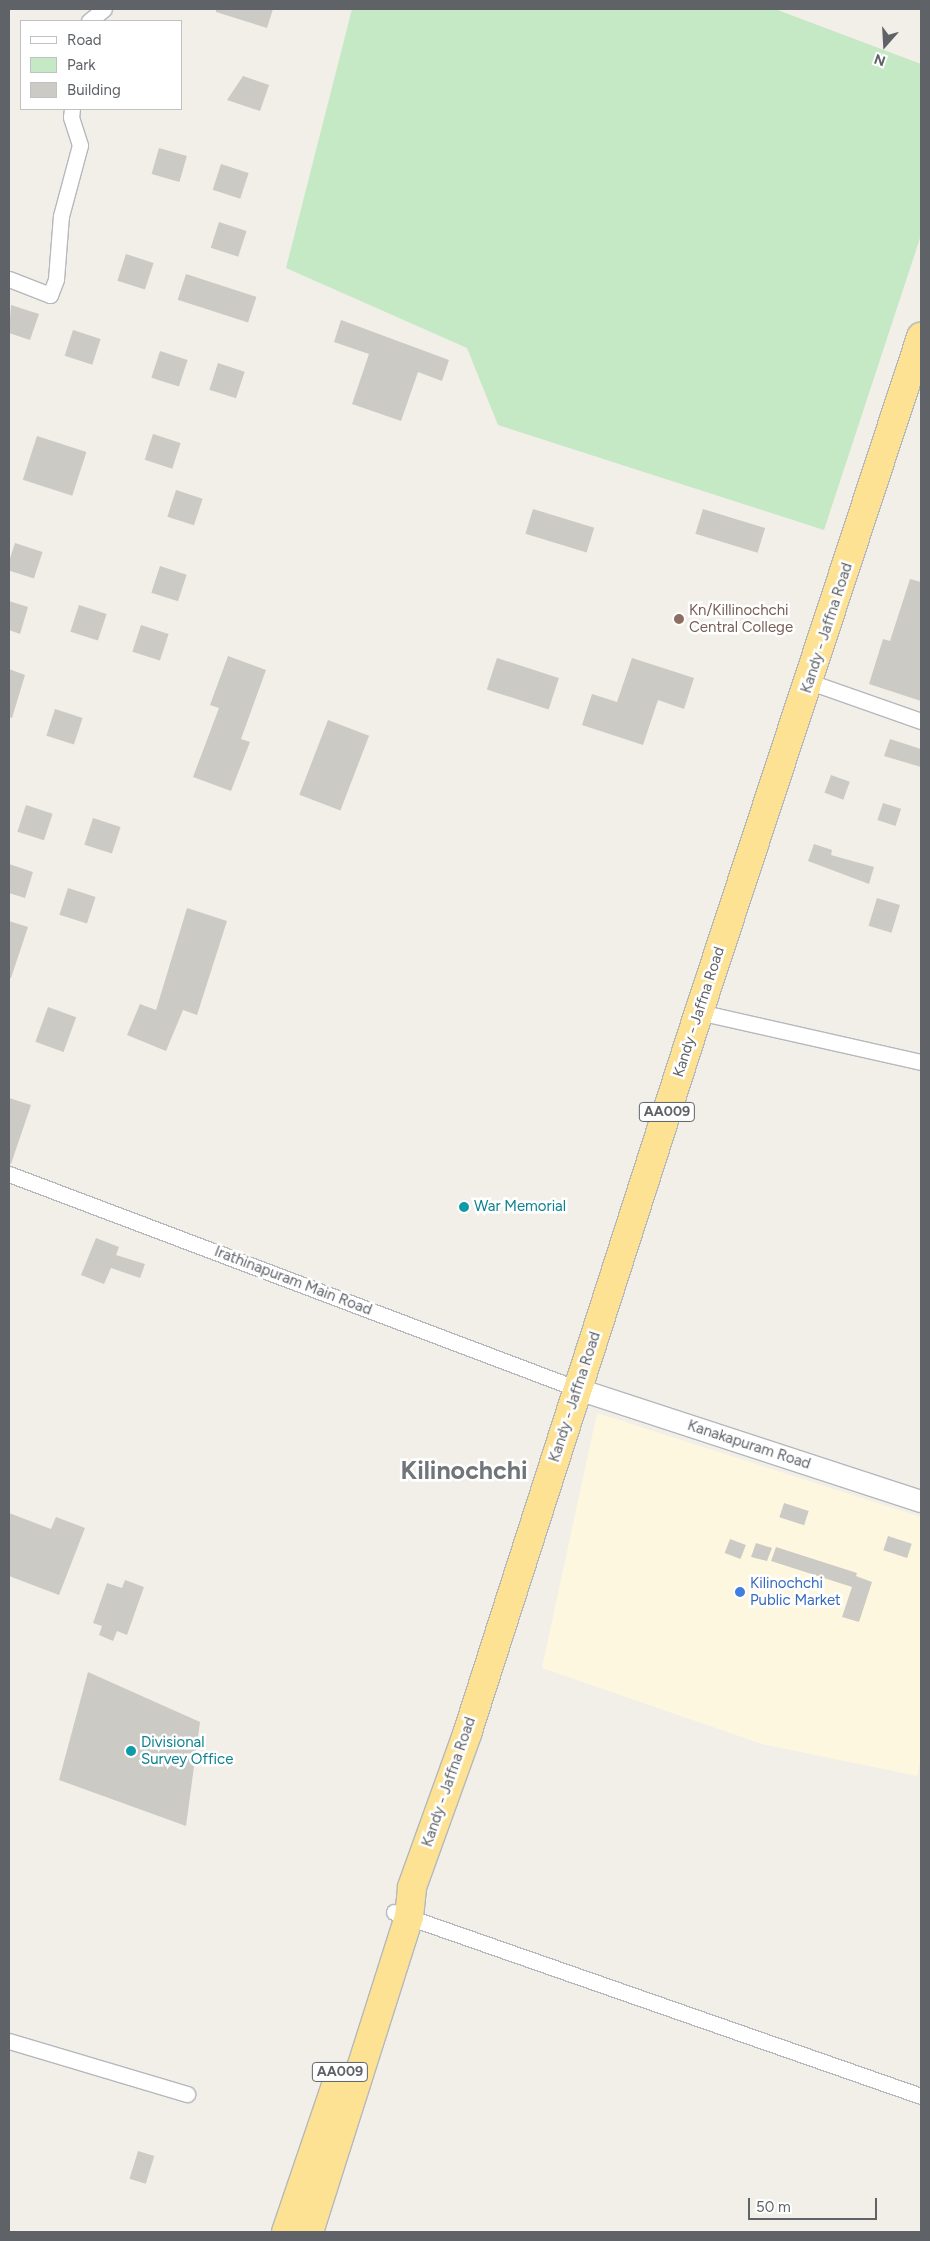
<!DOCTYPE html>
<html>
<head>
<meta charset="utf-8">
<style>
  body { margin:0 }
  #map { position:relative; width:930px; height:2241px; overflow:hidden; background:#f1efe8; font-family:Figtree,sans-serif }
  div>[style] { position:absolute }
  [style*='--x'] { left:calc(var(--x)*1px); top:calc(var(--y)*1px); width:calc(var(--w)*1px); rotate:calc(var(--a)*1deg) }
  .commercial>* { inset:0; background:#fef7e0 }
  .green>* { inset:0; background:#c5e8c5 }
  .building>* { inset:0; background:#cccac5; transform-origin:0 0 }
  .roads { filter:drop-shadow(1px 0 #b5b8bc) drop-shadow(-1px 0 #b5b8bc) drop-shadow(0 1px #b5b8bc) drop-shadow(0 -1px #b5b8bc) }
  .street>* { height:15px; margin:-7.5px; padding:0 7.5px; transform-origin:7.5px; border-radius:7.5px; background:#fff }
  .secondary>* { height:21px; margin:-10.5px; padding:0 10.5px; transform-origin:10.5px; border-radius:10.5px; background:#fff }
  .highway>* { height:28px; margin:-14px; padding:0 14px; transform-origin:14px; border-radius:14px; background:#fde293 }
  .dots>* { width:14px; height:14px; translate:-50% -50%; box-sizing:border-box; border:2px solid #fff; border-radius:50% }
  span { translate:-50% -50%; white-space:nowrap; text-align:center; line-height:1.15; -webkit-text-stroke:5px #fff; paint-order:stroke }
  .shield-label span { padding:1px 4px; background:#fff; border:1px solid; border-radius:4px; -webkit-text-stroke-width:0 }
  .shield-label { font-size:14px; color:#5f6368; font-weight:700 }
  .education-label { font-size:15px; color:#785e54 }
  .left { translate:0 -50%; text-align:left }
  .street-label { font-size:15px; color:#5f6368 }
  .culture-label { font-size:15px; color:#0d838f }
  .shop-label { font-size:15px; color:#366cbe }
  .town-label { font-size:25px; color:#70757a; font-weight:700 }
  .frame { position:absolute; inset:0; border:10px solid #5f6368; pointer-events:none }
  .legend { position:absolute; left:20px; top:20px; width:162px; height:90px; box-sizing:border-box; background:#fff; border:1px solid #bfc1c3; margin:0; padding:6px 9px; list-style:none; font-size:15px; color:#5f6368 }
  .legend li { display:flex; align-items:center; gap:10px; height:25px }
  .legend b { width:25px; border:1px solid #bfc1c3 }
  .north { position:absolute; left:860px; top:20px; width:50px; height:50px; -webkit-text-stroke:4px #fff; paint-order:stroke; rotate:199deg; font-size:14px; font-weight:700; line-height:20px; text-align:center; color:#5f6368 }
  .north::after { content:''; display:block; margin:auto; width:18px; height:22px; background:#5f6368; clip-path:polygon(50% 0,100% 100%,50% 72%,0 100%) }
  .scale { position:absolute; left:748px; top:2198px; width:129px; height:22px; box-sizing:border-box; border:2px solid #5f6368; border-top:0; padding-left:6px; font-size:15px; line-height:18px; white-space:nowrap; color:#5f6368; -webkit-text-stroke:4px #fff; paint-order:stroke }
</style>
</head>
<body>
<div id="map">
  <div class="commercial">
    <i style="clip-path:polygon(597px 1413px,921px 1517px,921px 1758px,917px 1776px,762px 1744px,542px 1668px)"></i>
  </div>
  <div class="green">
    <i style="clip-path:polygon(352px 9px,775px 9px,921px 64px,921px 235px,824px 530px,498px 425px,467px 348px,286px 268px)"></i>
  </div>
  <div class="building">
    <i style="clip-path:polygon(216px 9px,273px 9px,267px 28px,216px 12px)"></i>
    <i style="clip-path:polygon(243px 76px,269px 85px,260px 111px,227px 100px)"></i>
    <i style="left:159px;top:148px;width:29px;height:27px;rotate:16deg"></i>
    <i style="left:221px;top:164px;width:29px;height:27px;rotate:18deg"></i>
    <i style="left:219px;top:222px;width:29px;height:27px;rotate:18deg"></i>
    <i style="left:126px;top:254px;width:29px;height:28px;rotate:18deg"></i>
    <i style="left:186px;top:274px;width:74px;height:27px;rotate:18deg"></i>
    <i style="clip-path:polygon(11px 305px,39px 314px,30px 340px,9px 333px)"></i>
    <i style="clip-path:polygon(341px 320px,449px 360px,442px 381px,418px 372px,401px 421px,352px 404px,369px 354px,334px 342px)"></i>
    <i style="left:73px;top:330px;width:29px;height:27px;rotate:18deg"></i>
    <i style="left:160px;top:351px;width:29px;height:28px;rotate:18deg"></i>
    <i style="left:218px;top:363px;width:28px;height:28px;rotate:18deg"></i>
    <i style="left:153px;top:434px;width:29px;height:27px;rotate:18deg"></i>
    <i style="left:37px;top:436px;width:52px;height:46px;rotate:18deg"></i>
    <i style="left:176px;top:490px;width:28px;height:28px;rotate:18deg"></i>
    <i style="left:533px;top:509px;width:64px;height:26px;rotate:17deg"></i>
    <i style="left:703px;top:509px;width:65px;height:26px;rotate:17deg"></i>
    <i style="left:15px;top:543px;width:29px;height:28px;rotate:18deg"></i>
    <i style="left:160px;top:566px;width:28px;height:28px;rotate:18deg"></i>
    <i style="clip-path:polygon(910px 579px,921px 582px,921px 701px,869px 684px,883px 639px,890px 641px)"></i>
    <i style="clip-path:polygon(9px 601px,28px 607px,20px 634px,9px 630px)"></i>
    <i style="left:79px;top:605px;width:29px;height:28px;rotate:18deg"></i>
    <i style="left:141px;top:625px;width:29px;height:28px;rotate:18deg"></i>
    <i style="clip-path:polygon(228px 656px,266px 670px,241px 739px,250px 742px,231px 791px,193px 777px,219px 708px,210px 705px)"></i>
    <i style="left:497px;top:658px;width:65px;height:33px;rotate:18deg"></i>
    <i style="clip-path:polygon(632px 658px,694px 678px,684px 709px,658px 700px,643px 745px,582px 725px,592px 694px,617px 702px)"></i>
    <i style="clip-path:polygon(9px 669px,25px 675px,12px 718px,9px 717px)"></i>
    <i style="left:55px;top:709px;width:29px;height:28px;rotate:18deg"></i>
    <i style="left:328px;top:720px;width:44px;height:80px;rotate:21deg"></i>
    <i style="clip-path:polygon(890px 739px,921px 749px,921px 767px,884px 756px)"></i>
    <i style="left:831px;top:775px;width:20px;height:19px;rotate:20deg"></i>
    <i style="left:883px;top:803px;width:19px;height:18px;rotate:18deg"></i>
    <i style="left:26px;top:805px;width:28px;height:28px;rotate:18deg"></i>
    <i style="left:93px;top:818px;width:29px;height:28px;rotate:18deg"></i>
    <i style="clip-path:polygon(814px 844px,832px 850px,831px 855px,874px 867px,869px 884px,808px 861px)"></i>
    <i style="clip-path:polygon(9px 864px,33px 872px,25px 898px,9px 893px)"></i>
    <i style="left:68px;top:888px;width:29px;height:28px;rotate:18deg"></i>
    <i style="left:877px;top:898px;width:24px;height:29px;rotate:17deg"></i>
    <i style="clip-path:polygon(187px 908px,227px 921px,197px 1015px,183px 1010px,166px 1051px,127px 1035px,140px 1004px,156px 1010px)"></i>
    <i style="clip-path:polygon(9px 921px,28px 927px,11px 978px,9px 978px)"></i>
    <i style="left:48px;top:1007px;width:30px;height:37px;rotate:20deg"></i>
    <i style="clip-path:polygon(9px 1098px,31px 1105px,11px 1164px,9px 1163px)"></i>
    <i style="clip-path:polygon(96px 1238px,119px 1247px,116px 1255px,145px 1264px,140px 1278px,111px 1268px,104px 1284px,81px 1275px)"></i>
    <i style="left:784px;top:1503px;width:26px;height:15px;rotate:18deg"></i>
    <i style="clip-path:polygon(9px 1513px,51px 1529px,56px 1517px,85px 1528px,59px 1595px,9px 1576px)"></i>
    <i style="left:888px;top:1536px;width:25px;height:15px;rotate:18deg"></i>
    <i style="left:730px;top:1539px;width:17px;height:15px;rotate:21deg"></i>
    <i style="clip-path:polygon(756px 1543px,772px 1548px,767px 1561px,751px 1557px)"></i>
    <i style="clip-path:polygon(776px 1547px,857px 1573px,856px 1576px,872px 1582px,859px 1622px,842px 1617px,852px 1587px,771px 1561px)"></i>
    <i style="clip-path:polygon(125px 1580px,144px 1587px,127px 1635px,117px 1631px,113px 1641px,99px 1635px,102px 1626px,93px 1623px,107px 1583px,122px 1588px)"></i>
    <i style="clip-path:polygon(88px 1672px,200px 1722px,186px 1826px,59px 1780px)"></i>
    <i style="left:138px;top:2151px;width:17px;height:29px;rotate:17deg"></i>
  </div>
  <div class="roads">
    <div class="street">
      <i style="--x:89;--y:21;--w:19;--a:-39"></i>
      <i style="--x:9;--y:279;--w:44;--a:21.3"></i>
      <i style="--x:50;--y:295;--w:17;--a:-69"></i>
      <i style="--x:56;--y:279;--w:63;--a:-85.5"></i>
      <i style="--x:61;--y:216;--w:73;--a:-75"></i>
      <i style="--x:80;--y:145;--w:29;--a:-108"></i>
      <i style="--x:71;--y:117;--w:8;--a:-83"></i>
      <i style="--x:810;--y:682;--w:118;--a:19.4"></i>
      <i style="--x:699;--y:1012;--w:228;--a:12.7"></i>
      <i style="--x:9;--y:1174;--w:608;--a:20.7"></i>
      <i style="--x:394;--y:1912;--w:558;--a:19.25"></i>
      <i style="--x:9;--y:2041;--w:186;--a:16.6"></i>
    </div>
    <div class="secondary">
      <i style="--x:578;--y:1389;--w:361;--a:18.1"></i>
    </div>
    <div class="highway">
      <i style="--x:286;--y:2232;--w:158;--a:-71.2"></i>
      <i style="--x:309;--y:2232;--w:330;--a:-72.4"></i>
      <i style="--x:409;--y:1917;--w:30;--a:-84"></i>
      <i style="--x:412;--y:1887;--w:163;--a:-70.2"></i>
      <i style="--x:467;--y:1734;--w:758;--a:-72.19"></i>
      <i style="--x:699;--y:1012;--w:711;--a:-71.79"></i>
    </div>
  </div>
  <div class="dots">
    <i style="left:679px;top:619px;background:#8d6e63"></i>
    <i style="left:464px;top:1207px;background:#0f9aa8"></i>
    <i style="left:740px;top:1592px;background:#3f7fe0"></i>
    <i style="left:131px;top:1751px;background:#0f9aa8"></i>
  </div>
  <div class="shield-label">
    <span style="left:667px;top:1112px">AA009</span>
    <span style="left:340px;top:2072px">AA009</span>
  </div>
  <div class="education-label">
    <span class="left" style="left:689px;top:619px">Kn/Killinochchi<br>Central College</span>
  </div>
  <div class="street-label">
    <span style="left:827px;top:628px;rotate:-72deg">Kandy - Jaffna Road</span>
    <span style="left:699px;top:1012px;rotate:-72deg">Kandy - Jaffna Road</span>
    <span style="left:293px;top:1281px;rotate:21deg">Irathinapuram Main Road</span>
    <span style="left:575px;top:1397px;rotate:-72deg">Kandy - Jaffna Road</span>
    <span style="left:749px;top:1445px;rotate:18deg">Kanakapuram Road</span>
    <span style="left:449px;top:1782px;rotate:-71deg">Kandy - Jaffna Road</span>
  </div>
  <div class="culture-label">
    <span class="left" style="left:474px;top:1207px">War Memorial</span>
    <span class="left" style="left:141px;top:1751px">Divisional<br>Survey Office</span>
  </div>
  <div class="shop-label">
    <span class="left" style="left:750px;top:1592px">Kilinochchi<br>Public Market</span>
  </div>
  <div class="town-label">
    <span style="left:464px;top:1470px">Kilinochchi</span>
  </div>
  <div class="frame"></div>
  <ul class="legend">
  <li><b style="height:6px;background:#fff"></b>Road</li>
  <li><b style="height:14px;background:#c5e8c5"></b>Park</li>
  <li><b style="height:14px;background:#cccac5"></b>Building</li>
  </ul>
  <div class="north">N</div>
  <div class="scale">50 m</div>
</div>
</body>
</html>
